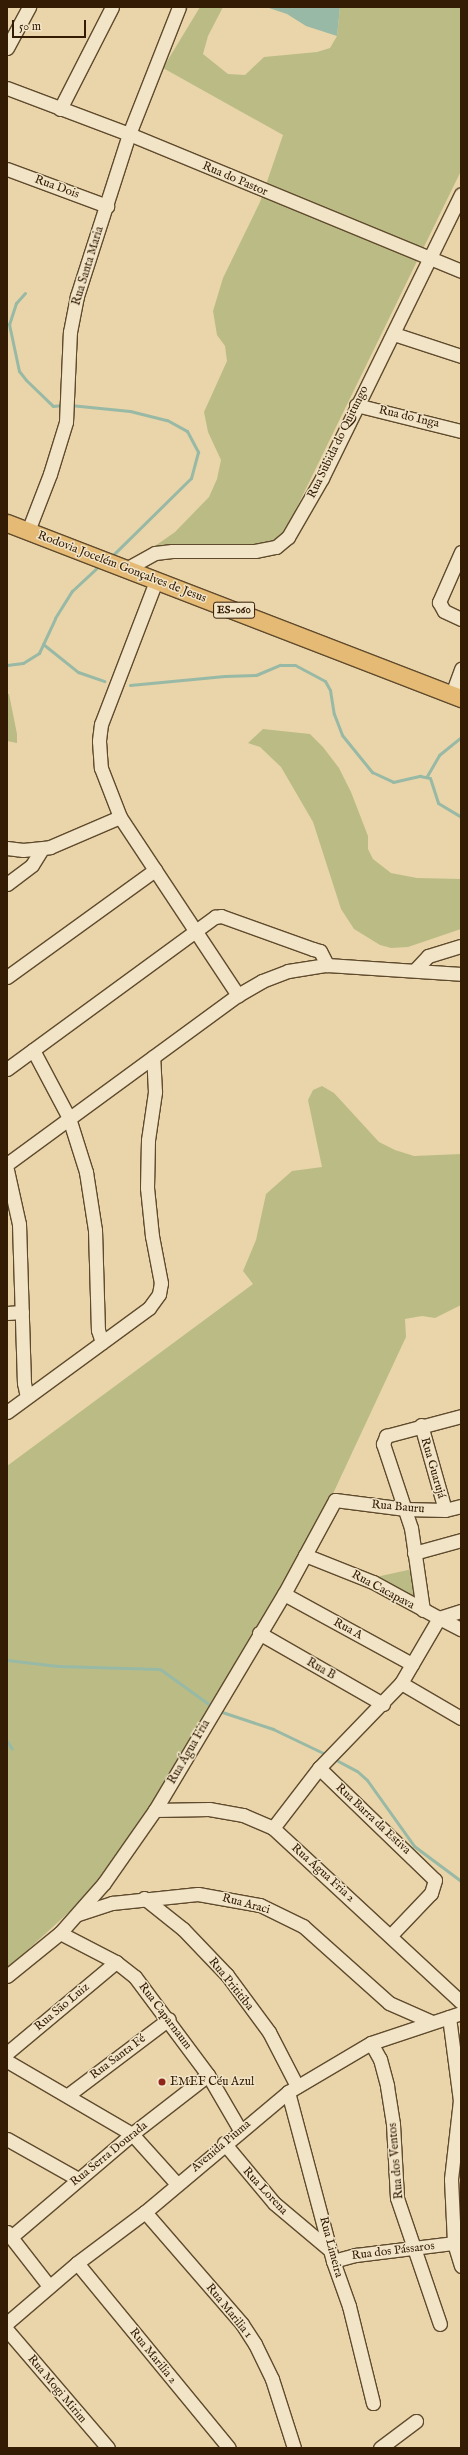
<!DOCTYPE html>
<html>
<head>
<meta charset="utf-8">
<style>
  body { margin:0 }
  #map { position:relative; width:468px; height:2455px; overflow:hidden; background:#e9d5a9; font-family:"IM FELL English",serif }
  div>[style] { position:absolute }
  [style*='--x'] { left:calc(var(--x)*1px); top:calc(var(--y)*1px); width:calc(var(--w)*1px); rotate:calc(var(--a)*1deg) }
  .green>* { inset:0; background:#bbbc85 }
  .water>* { inset:0; background:#98b9a5 }
  .stream>* { height:3px; margin:-1.5px; padding:0 1.5px; transform-origin:1.5px; border-radius:1.5px; background:#98b9a5 }
  .roads { filter:drop-shadow(1px 0 #604a2d) drop-shadow(-1px 0 #604a2d) drop-shadow(0 1px #604a2d) drop-shadow(0 -1px #604a2d) }
  .minor>* { height:13px; margin:-6.5px; padding:0 6.5px; transform-origin:6.5px; border-radius:6.5px; background:#f1e4c7 }
  .major>* { height:17px; margin:-8.5px; padding:0 8.5px; transform-origin:8.5px; border-radius:8.5px; background:#e4ba74 }
  .dots>* { width:11px; height:11px; translate:-50% -50%; box-sizing:border-box; border:2px solid #f1e4c7; border-radius:50% }
  span { translate:-50% -50%; white-space:nowrap; text-align:center; line-height:1.15; -webkit-text-stroke:3px #f1e4c7; paint-order:stroke }
  .shield-label span { padding:1px 3px; background:#f1e4c7; border:1px solid; border-radius:3px; -webkit-text-stroke-width:0 }
  .shield-label { font-size:11px; color:#331b04; font-weight:700 }
  .street-label { font-size:12px; color:#331b04 }
  .poi-label { font-size:12px; color:#331b04 }
  .left { translate:0 -50%; text-align:left }
  .frame { position:absolute; inset:0; border:8px solid #331b04; pointer-events:none }
  .scale { position:absolute; left:12px; top:20px; width:74px; height:18px; box-sizing:border-box; border:2px solid #331b04; border-top:0; padding-left:5px; font-size:12px; line-height:14px; white-space:nowrap; color:#331b04; -webkit-text-stroke:3px #f1e4c7; paint-order:stroke }
</style>
</head>
<body>
<div id="map">
  <div class="green">
    <i style="clip-path:polygon(200px 7px,223px 7px,208px 36px,203px 54px,228px 74px,245px 75px,264px 57px,317px 52px,330px 48px,337px 36px,340px 7px,461px 7px,461px 171px,277px 548px,155px 546px,175px 532px,209px 497px,217px 479px,221px 460px,208px 432px,204px 412px,227px 361px,225px 346px,217px 335px,213px 311px,223px 278px,260px 202px,283px 135px,163px 68px)"></i>
    <i style="clip-path:polygon(7px 694px,9px 694px,17px 734px,17px 743px,7px 741px)"></i>
    <i style="clip-path:polygon(263px 729px,310px 734px,323px 747px,339px 768px,351px 792px,368px 836px,368px 849px,373px 859px,391px 873px,417px 878px,461px 879px,461px 929px,408px 947px,391px 948px,380px 945px,354px 929px,341px 909px,313px 822px,281px 767px,260px 747px,248px 743px)"></i>
    <i style="clip-path:polygon(322px 1086px,334px 1093px,379px 1142px,395px 1150px,414px 1156px,461px 1154px,461px 1305px,435px 1318px,422px 1316px,405px 1319px,406px 1337px,331px 1498px,190px 1750px,94px 1889px,7px 1969px,7px 1466px,253px 1284px,243px 1271px,256px 1240px,266px 1194px,292px 1171px,322px 1167px,308px 1100px,313px 1090px)"></i>
    <i style="clip-path:polygon(417px 1568px,425px 1603px,376px 1577px)"></i>
  </div>
  <div class="water">
    <i style="clip-path:polygon(266px 7px,340px 7px,337px 36px,306px 26px,287px 14px)"></i>
  </div>
  <div class="stream">
    <i style="--x:25;--y:293;--w:13;--a:132"></i>
    <i style="--x:16;--y:303;--w:22;--a:108"></i>
    <i style="--x:9;--y:324;--w:48;--a:78"></i>
    <i style="--x:19;--y:371;--w:11;--a:52"></i>
    <i style="--x:26;--y:380;--w:37;--a:44"></i>
    <i style="--x:53;--y:406;--w:10;--a:-6"></i>
    <i style="--x:70;--y:405;--w:60;--a:5.7"></i>
    <i style="--x:130;--y:411;--w:38;--a:14"></i>
    <i style="--x:167;--y:420;--w:23;--a:29"></i>
    <i style="--x:187;--y:431;--w:24;--a:62"></i>
    <i style="--x:198;--y:452;--w:27;--a:105"></i>
    <i style="--x:191;--y:478;--w:112;--a:135.4"></i>
    <i style="--x:43;--y:644;--w:45;--a:38.7"></i>
    <i style="--x:78;--y:672;--w:28;--a:19"></i>
    <i style="--x:7;--y:665;--w:16;--a:-7"></i>
    <i style="--x:23;--y:663;--w:19;--a:-32"></i>
    <i style="--x:39;--y:653;--w:38;--a:-65"></i>
    <i style="--x:55;--y:618;--w:32;--a:-58"></i>
    <i style="--x:72;--y:591;--w:38;--a:-43"></i>
    <i style="--x:130;--y:685;--w:95;--a:-5.4"></i>
    <i style="--x:225;--y:676;--w:31;--a:-2"></i>
    <i style="--x:256;--y:675;--w:26;--a:-23"></i>
    <i style="--x:280;--y:665;--w:15;--a:0"></i>
    <i style="--x:295;--y:665;--w:34;--a:28"></i>
    <i style="--x:325;--y:681;--w:10;--a:61"></i>
    <i style="--x:330;--y:690;--w:24;--a:81"></i>
    <i style="--x:334;--y:714;--w:22;--a:69"></i>
    <i style="--x:342;--y:735;--w:48;--a:51"></i>
    <i style="--x:372;--y:772;--w:23;--a:25"></i>
    <i style="--x:393;--y:782;--w:28;--a:-13"></i>
    <i style="--x:420;--y:776;--w:10;--a:11"></i>
    <i style="--x:430;--y:778;--w:26;--a:72"></i>
    <i style="--x:438;--y:803;--w:27;--a:31"></i>
    <i style="--x:427;--y:776;--w:24;--a:-60"></i>
    <i style="--x:439;--y:755;--w:28;--a:-39"></i>
    <i style="--x:7;--y:1660;--w:51;--a:6.7"></i>
    <i style="--x:58;--y:1666;--w:102;--a:1.7"></i>
    <i style="--x:160;--y:1669;--w:62;--a:35.8"></i>
    <i style="--x:222;--y:1712;--w:54;--a:18.4"></i>
    <i style="--x:273;--y:1729;--w:55;--a:25.6"></i>
    <i style="--x:7;--y:1741;--w:9;--a:58"></i>
    <i style="--x:338;--y:1761;--w:21;--a:28"></i>
    <i style="--x:357;--y:1771;--w:13;--a:42"></i>
    <i style="--x:367;--y:1780;--w:81;--a:54.5"></i>
    <i style="--x:414;--y:1846;--w:59;--a:36.7"></i>
  </div>
  <div class="roads">
    <div class="minor">
      <i style="--x:7;--y:48;--w:47;--a:-61.8"></i>
      <i style="--x:7;--y:88;--w:130;--a:20.7"></i>
      <i style="--x:129;--y:134;--w:359;--a:22.4"></i>
      <i style="--x:60;--y:109;--w:114;--a:-63"></i>
      <i style="--x:7;--y:169;--w:107;--a:20.3"></i>
      <i style="--x:394;--y:334;--w:71;--a:18.2"></i>
      <i style="--x:356;--y:405;--w:108;--a:13.9"></i>
      <i style="--x:28;--y:531;--w:61;--a:-68.9"></i>
      <i style="--x:50;--y:474;--w:54;--a:-72.9"></i>
      <i style="--x:66;--y:422;--w:90;--a:-87.5"></i>
      <i style="--x:70;--y:332;--w:37;--a:-79"></i>
      <i style="--x:77;--y:296;--w:170;--a:-72.2"></i>
      <i style="--x:129;--y:134;--w:136;--a:-68.5"></i>
      <i style="--x:461;--y:552;--w:55;--a:113.7"></i>
      <i style="--x:439;--y:602;--w:10;--a:61"></i>
      <i style="--x:444;--y:611;--w:19;--a:25"></i>
      <i style="--x:126;--y:569;--w:33;--a:-29"></i>
      <i style="--x:155;--y:553;--w:17;--a:-7"></i>
      <i style="--x:172;--y:551;--w:83;--a:0"></i>
      <i style="--x:255;--y:551;--w:21;--a:-11"></i>
      <i style="--x:276;--y:547;--w:16;--a:-40"></i>
      <i style="--x:288;--y:537;--w:68;--a:-60"></i>
      <i style="--x:322;--y:478;--w:316;--a:-63.9"></i>
      <i style="--x:156;--y:581;--w:153;--a:111"></i>
      <i style="--x:101;--y:724;--w:17;--a:97"></i>
      <i style="--x:99;--y:741;--w:27;--a:86"></i>
      <i style="--x:101;--y:768;--w:53;--a:68.8"></i>
      <i style="--x:120;--y:817;--w:214;--a:56.5"></i>
      <i style="--x:452;--y:694;--w:27;--a:-70"></i>
      <i style="--x:7;--y:848;--w:16;--a:7"></i>
      <i style="--x:23;--y:850;--w:27;--a:-6"></i>
      <i style="--x:50;--y:847;--w:76;--a:-23.2"></i>
      <i style="--x:7;--y:884;--w:31;--a:-37"></i>
      <i style="--x:32;--y:865;--w:19;--a:-58"></i>
      <i style="--x:415;--y:970;--w:19;--a:-47"></i>
      <i style="--x:428;--y:956;--w:34;--a:-17"></i>
      <i style="--x:7;--y:977;--w:183;--a:-35.9"></i>
      <i style="--x:33;--y:1050;--w:77;--a:62.1"></i>
      <i style="--x:69;--y:1118;--w:57;--a:72.5"></i>
      <i style="--x:86;--y:1172;--w:59;--a:81.2"></i>
      <i style="--x:95;--y:1230;--w:100;--a:88.3"></i>
      <i style="--x:98;--y:1330;--w:13;--a:72"></i>
      <i style="--x:7;--y:1069;--w:258;--a:-36.2"></i>
      <i style="--x:215;--y:917;--w:6;--a:-9"></i>
      <i style="--x:221;--y:916;--w:98;--a:19.7"></i>
      <i style="--x:313;--y:949;--w:7;--a:16"></i>
      <i style="--x:320;--y:951;--w:16;--a:63"></i>
      <i style="--x:7;--y:1164;--w:286;--a:-36.2"></i>
      <i style="--x:238;--y:995;--w:28;--a:-30"></i>
      <i style="--x:262;--y:981;--w:28;--a:-21"></i>
      <i style="--x:288;--y:971;--w:39;--a:-9"></i>
      <i style="--x:327;--y:965;--w:134;--a:3.8"></i>
      <i style="--x:7;--y:1170;--w:55;--a:77.5"></i>
      <i style="--x:19;--y:1224;--w:159;--a:88.2"></i>
      <i style="--x:24;--y:1383;--w:14;--a:78"></i>
      <i style="--x:7;--y:1313;--w:15;--a:-4"></i>
      <i style="--x:7;--y:1412;--w:176;--a:-36.2"></i>
      <i style="--x:149;--y:1308;--w:17;--a:-54"></i>
      <i style="--x:159;--y:1294;--w:11;--a:-80"></i>
      <i style="--x:161;--y:1283;--w:48;--a:-100.8"></i>
      <i style="--x:152;--y:1236;--w:48;--a:-95.9"></i>
      <i style="--x:147;--y:1188;--w:48;--a:-88.8"></i>
      <i style="--x:148;--y:1140;--w:49;--a:-81.7"></i>
      <i style="--x:155;--y:1092;--w:35;--a:-93"></i>
      <i style="--x:421;--y:1425;--w:88;--a:74.2"></i>
      <i style="--x:414;--y:1553;--w:49;--a:-15.5"></i>
      <i style="--x:305;--y:1555;--w:73;--a:21.7"></i>
      <i style="--x:373;--y:1582;--w:75;--a:28.6"></i>
      <i style="--x:439;--y:1618;--w:23;--a:-18"></i>
      <i style="--x:284;--y:1594;--w:146;--a:28.7"></i>
      <i style="--x:423;--y:1610;--w:83;--a:-98.3"></i>
      <i style="--x:411;--y:1528;--w:89;--a:-108.4"></i>
      <i style="--x:383;--y:1444;--w:9;--a:-69"></i>
      <i style="--x:386;--y:1436;--w:78;--a:-14.9"></i>
      <i style="--x:259;--y:1633;--w:143;--a:29.8"></i>
      <i style="--x:401;--y:1683;--w:69;--a:30.3"></i>
      <i style="--x:319;--y:1768;--w:161;--a:44"></i>
      <i style="--x:435;--y:1880;--w:14;--a:107"></i>
      <i style="--x:431;--y:1893;--w:58;--a:133.6"></i>
      <i style="--x:155;--y:1810;--w:54;--a:-1.1"></i>
      <i style="--x:209;--y:1809;--w:35;--a:10"></i>
      <i style="--x:243;--y:1815;--w:33;--a:23"></i>
      <i style="--x:273;--y:1828;--w:256;--a:42.8"></i>
      <i style="--x:273;--y:1828;--w:76;--a:-52.5"></i>
      <i style="--x:319;--y:1768;--w:118;--a:-46"></i>
      <i style="--x:401;--y:1683;--w:75;--a:-59.7"></i>
      <i style="--x:439;--y:1618;--w:25;--a:27"></i>
      <i style="--x:144;--y:1898;--w:50;--a:38.5"></i>
      <i style="--x:183;--y:1929;--w:64;--a:46.3"></i>
      <i style="--x:227;--y:1975;--w:71;--a:53.6"></i>
      <i style="--x:269;--y:2032;--w:61;--a:62.6"></i>
      <i style="--x:78;--y:1914;--w:36;--a:-18"></i>
      <i style="--x:112;--y:1903;--w:86;--a:-6"></i>
      <i style="--x:198;--y:1894;--w:63;--a:10.1"></i>
      <i style="--x:260;--y:1905;--w:48;--a:26"></i>
      <i style="--x:303;--y:1926;--w:115;--a:41.8"></i>
      <i style="--x:389;--y:2003;--w:45;--a:23.7"></i>
      <i style="--x:60;--y:1933;--w:63;--a:27.4"></i>
      <i style="--x:116;--y:1962;--w:24;--a:38"></i>
      <i style="--x:135;--y:1977;--w:122;--a:53.3"></i>
      <i style="--x:208;--y:2075;--w:64;--a:59.8"></i>
      <i style="--x:7;--y:1976;--w:68;--a:-39.1"></i>
      <i style="--x:60;--y:1933;--w:67;--a:-48.7"></i>
      <i style="--x:104;--y:1883;--w:89;--a:-55.1"></i>
      <i style="--x:155;--y:1810;--w:252;--a:-59.2"></i>
      <i style="--x:284;--y:1594;--w:107;--a:-61.5"></i>
      <i style="--x:335;--y:1500;--w:71;--a:7.3"></i>
      <i style="--x:405;--y:1509;--w:40;--a:1.4"></i>
      <i style="--x:445;--y:1510;--w:16;--a:-14"></i>
      <i style="--x:449;--y:2017;--w:84;--a:82.5"></i>
      <i style="--x:460;--y:2100;--w:80;--a:96.5"></i>
      <i style="--x:451;--y:2179;--w:64;--a:87.3"></i>
      <i style="--x:454;--y:2243;--w:24;--a:73"></i>
      <i style="--x:371;--y:2043;--w:18;--a:61"></i>
      <i style="--x:380;--y:2059;--w:28;--a:75"></i>
      <i style="--x:387;--y:2086;--w:38;--a:81"></i>
      <i style="--x:393;--y:2124;--w:74;--a:86.9"></i>
      <i style="--x:397;--y:2198;--w:133;--a:71.2"></i>
      <i style="--x:7;--y:2053;--w:142;--a:-39.9"></i>
      <i style="--x:7;--y:2061;--w:145;--a:30.3"></i>
      <i style="--x:132;--y:2134;--w:67;--a:48"></i>
      <i style="--x:288;--y:2092;--w:175;--a:75.1"></i>
      <i style="--x:333;--y:2261;--w:48;--a:70.4"></i>
      <i style="--x:349;--y:2306;--w:100;--a:76.1"></i>
      <i style="--x:68;--y:2095;--w:126;--a:-37"></i>
      <i style="--x:7;--y:2139;--w:81;--a:29.4"></i>
      <i style="--x:224;--y:2143;--w:78;--a:50.2"></i>
      <i style="--x:274;--y:2203;--w:73;--a:40"></i>
      <i style="--x:145;--y:2212;--w:148;--a:49.1"></i>
      <i style="--x:242;--y:2324;--w:24;--a:57"></i>
      <i style="--x:255;--y:2344;--w:39;--a:64"></i>
      <i style="--x:272;--y:2379;--w:72;--a:72.3"></i>
      <i style="--x:7;--y:2232;--w:68;--a:52.1"></i>
      <i style="--x:11;--y:2237;--w:159;--a:-40.4"></i>
      <i style="--x:132;--y:2134;--w:96;--a:-37.8"></i>
      <i style="--x:333;--y:2261;--w:24;--a:-15"></i>
      <i style="--x:356;--y:2255;--w:99;--a:-7"></i>
      <i style="--x:77;--y:2263;--w:239;--a:50.6"></i>
      <i style="--x:7;--y:2323;--w:92;--a:-40.6"></i>
      <i style="--x:77;--y:2263;--w:85;--a:-36.9"></i>
      <i style="--x:145;--y:2212;--w:187;--a:-40"></i>
      <i style="--x:288;--y:2092;--w:96;--a:-30.6"></i>
      <i style="--x:371;--y:2043;--w:95;--a:-18.4"></i>
      <i style="--x:7;--y:2330;--w:155;--a:49.4"></i>
      <i style="--x:380;--y:2448;--w:45;--a:-36.9"></i>
    </div>
    <div class="major">
      <i style="--x:7;--y:523;--w:487;--a:21.1"></i>
    </div>
  </div>
  <div class="dots">
    <i style="left:162px;top:2082px;background:#8f2418"></i>
  </div>
  <div class="shield-label">
    <span style="left:234px;top:610px">ES-060</span>
  </div>
  <div class="street-label">
    <span style="left:235px;top:179px;rotate:23deg">Rua do Pastor</span>
    <span style="left:57px;top:187px;rotate:20deg">Rua Dois</span>
    <span style="left:88px;top:266px;rotate:-73deg">Rua Santa Maria</span>
    <span style="left:409px;top:417px;rotate:13deg">Rua do Inga</span>
    <span style="left:338px;top:442px;rotate:-64deg">Rua Subida do Quitungo</span>
    <span style="left:122px;top:567px;rotate:21deg">Rodovia Jocelém Gonçalves de Jesus</span>
    <span style="left:433px;top:1468px;rotate:74deg">Rua Guarujá</span>
    <span style="left:398px;top:1507px;rotate:5deg">Rua Bauru</span>
    <span style="left:383px;top:1590px;rotate:28deg">Rua Cacapava</span>
    <span style="left:348px;top:1629px;rotate:29deg">Rua A</span>
    <span style="left:321px;top:1669px;rotate:30deg">Rua B</span>
    <span style="left:189px;top:1752px;rotate:-60deg">Rua Água Fria</span>
    <span style="left:373px;top:1819px;rotate:43deg">Rua Barra da Estiva</span>
    <span style="left:323px;top:1873px;rotate:42deg">Rua Água Fria 2</span>
    <span style="left:246px;top:1904px;rotate:15deg">Rua Araci</span>
    <span style="left:231px;top:1984px;rotate:51deg">Rua Prititiba</span>
    <span style="left:62px;top:2007px;rotate:-40deg">Rua São Luiz</span>
    <span style="left:165px;top:2016px;rotate:53deg">Rua Caparnaum</span>
    <span style="left:118px;top:2057px;rotate:-37deg">Rua Santa Fé</span>
    <span style="left:221px;top:2146px;rotate:-40deg">Avenida Piuma</span>
    <span style="left:109px;top:2154px;rotate:-39deg">Rua Serra Dourada</span>
    <span style="left:396px;top:2161px;rotate:-95deg">Rua dos Ventos</span>
    <span style="left:265px;top:2191px;rotate:47deg">Rua Lorena</span>
    <span style="left:331px;top:2247px;rotate:75deg">Rua Limeira</span>
    <span style="left:393px;top:2251px;rotate:-7deg">Rua dos Pássaros</span>
    <span style="left:229px;top:2311px;rotate:51deg">Rua Marilia 1</span>
    <span style="left:153px;top:2356px;rotate:51deg">Rua Marilia 2</span>
    <span style="left:57px;top:2389px;rotate:50deg">Rua Mogi Mirim</span>
  </div>
  <div class="poi-label">
    <span class="left" style="left:170px;top:2082px">EMEF Céu Azul</span>
  </div>
  <div class="frame"></div>
  <div class="scale">50 m</div>
</div>
</body>
</html>
